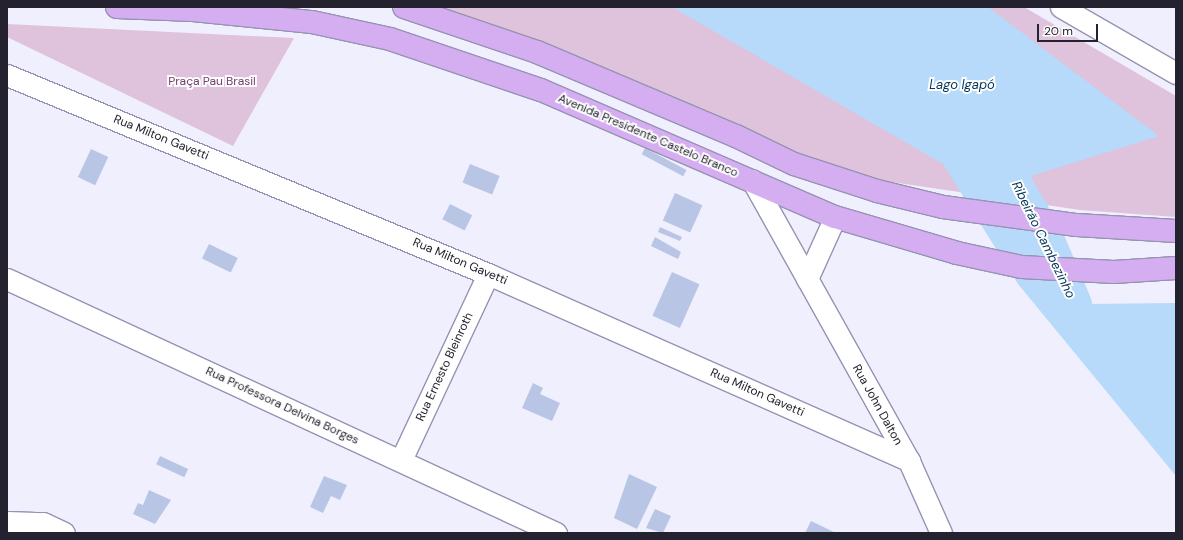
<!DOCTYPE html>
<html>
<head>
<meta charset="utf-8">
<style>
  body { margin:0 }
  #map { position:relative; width:1183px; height:540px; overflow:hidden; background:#f0effd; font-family:"DM Sans",sans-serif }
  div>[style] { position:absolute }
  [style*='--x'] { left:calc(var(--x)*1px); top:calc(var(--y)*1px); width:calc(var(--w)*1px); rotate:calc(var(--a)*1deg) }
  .green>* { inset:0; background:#dfc2dc }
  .water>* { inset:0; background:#b7d9fa }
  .river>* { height:37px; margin:-18.5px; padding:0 18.5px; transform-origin:18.5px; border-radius:18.5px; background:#b7d9fa }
  .building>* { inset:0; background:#b9c5e4; transform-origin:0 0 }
  .roads { filter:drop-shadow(1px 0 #9693b2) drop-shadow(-1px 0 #9693b2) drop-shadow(0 1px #9693b2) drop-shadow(0 -1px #9693b2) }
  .minor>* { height:21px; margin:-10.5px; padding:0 10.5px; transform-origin:10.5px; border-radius:10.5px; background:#fff }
  .major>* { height:22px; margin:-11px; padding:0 11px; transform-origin:11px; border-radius:11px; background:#d5aef2 }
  span { translate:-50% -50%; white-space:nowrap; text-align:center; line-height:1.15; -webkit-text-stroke:4px #fefefe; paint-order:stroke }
  .park-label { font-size:12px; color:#743e70 }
  .street-label { font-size:12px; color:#23222e }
  .water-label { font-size:13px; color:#03355a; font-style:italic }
  .frame { position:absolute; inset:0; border:8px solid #23222e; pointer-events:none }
  .scale { position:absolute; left:1037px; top:24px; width:61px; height:18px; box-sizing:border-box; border:2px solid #23222e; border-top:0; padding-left:5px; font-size:12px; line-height:14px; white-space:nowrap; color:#23222e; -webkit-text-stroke:3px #fefefe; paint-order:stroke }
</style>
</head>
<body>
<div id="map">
  <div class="green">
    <i style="clip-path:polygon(423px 7px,1024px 7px,1176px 96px,1176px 217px,1080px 210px,858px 177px)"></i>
    <i style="clip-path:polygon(7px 24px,294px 38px,233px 146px,7px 37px)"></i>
  </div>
  <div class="water">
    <i style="clip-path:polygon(672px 7px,988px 7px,1159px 136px,1002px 185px,1086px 304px,1176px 303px,1176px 476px,1018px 284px,943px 164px)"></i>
  </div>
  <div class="river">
    <i style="--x:992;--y:138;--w:15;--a:37"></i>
    <i style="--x:1004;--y:147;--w:41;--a:74.6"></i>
    <i style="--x:1015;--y:187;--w:57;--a:59.4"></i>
    <i style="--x:1044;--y:236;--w:74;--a:66.9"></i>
  </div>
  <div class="building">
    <i style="left:645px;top:148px;width:47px;height:7px;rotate:28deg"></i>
    <i style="left:91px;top:149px;width:19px;height:31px;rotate:25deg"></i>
    <i style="left:470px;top:164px;width:32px;height:20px;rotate:22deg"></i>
    <i style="left:675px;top:193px;width:30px;height:30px;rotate:24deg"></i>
    <i style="left:450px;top:204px;width:25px;height:17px;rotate:27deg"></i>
    <i style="clip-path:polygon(660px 227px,682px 237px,680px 241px,658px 232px)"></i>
    <i style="clip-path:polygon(655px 237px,681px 252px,678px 259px,651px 246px)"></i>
    <i style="left:209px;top:244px;width:32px;height:16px;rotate:26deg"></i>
    <i style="left:672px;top:272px;width:30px;height:48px;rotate:24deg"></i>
    <i style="clip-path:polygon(533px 383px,543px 388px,540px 394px,560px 403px,552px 421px,522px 408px)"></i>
    <i style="left:160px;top:456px;width:31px;height:9px;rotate:25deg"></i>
    <i style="clip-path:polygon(629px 474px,657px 487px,637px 529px,614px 518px)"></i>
    <i style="clip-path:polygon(324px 476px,347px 485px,340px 500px,331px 496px,323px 513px,310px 507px)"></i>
    <i style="clip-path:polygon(149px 490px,171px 500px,155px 524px,133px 514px,138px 503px,143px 505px)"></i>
    <i style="clip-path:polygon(655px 509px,671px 516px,663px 533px,646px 528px)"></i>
    <i style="clip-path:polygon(811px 521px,836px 533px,805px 533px)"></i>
  </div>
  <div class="roads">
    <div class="minor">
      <i style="--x:1061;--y:7;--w:133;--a:29.9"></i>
      <i style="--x:7;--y:75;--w:521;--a:22.48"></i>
      <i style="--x:488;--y:274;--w:461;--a:23.9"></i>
      <i style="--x:752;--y:180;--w:322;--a:60.8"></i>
      <i style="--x:909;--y:461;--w:79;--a:66"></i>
      <i style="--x:7;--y:279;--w:605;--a:24.83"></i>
      <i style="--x:807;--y:279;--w:68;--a:-65.7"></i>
      <i style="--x:401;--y:460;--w:205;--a:-64.9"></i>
      <i style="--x:7;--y:522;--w:36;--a:2"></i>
      <i style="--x:43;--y:523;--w:23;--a:25"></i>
    </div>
    <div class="major">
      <i style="--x:117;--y:7;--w:76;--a:2.3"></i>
      <i style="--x:193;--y:10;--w:120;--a:5.8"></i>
      <i style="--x:312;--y:22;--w:80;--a:12.3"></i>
      <i style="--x:390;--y:39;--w:159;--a:18.7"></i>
      <i style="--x:541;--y:90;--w:320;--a:23.4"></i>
      <i style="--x:835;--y:217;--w:127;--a:16.4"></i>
      <i style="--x:957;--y:253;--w:66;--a:12.2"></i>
      <i style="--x:1022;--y:267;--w:92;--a:3.1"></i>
      <i style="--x:1114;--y:272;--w:62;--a:-3.7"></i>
      <i style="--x:404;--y:7;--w:140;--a:18.7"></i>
      <i style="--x:537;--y:52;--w:216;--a:22.9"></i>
      <i style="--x:736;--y:136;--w:64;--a:25.8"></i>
      <i style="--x:794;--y:164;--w:87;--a:18"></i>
      <i style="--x:877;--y:191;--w:68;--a:13.6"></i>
      <i style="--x:943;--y:207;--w:135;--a:7.7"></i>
      <i style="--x:1077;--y:225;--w:99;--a:3.5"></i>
    </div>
  </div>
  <div class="park-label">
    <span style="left:212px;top:82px">Praça Pau Brasil</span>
  </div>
  <div class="street-label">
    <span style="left:648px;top:136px;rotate:23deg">Avenida Presidente Castelo Branco</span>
    <span style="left:161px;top:138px;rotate:22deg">Rua Milton Gavetti</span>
    <span style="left:460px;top:262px;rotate:23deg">Rua Milton Gavetti</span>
    <span style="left:445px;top:367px;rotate:-65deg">Rua Ernesto Bleinroth</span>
    <span style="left:757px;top:393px;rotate:24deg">Rua Milton Gavetti</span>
    <span style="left:877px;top:405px;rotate:61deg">Rua John Dalton</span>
    <span style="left:282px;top:406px;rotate:25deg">Rua Professora Delvina Borges</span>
  </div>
  <div class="water-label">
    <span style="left:962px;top:85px">Lago Igapó</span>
    <span style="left:1043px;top:240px;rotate:64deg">Ribeirão Cambezinho</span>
  </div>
  <div class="frame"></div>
  <div class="scale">20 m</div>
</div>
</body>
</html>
